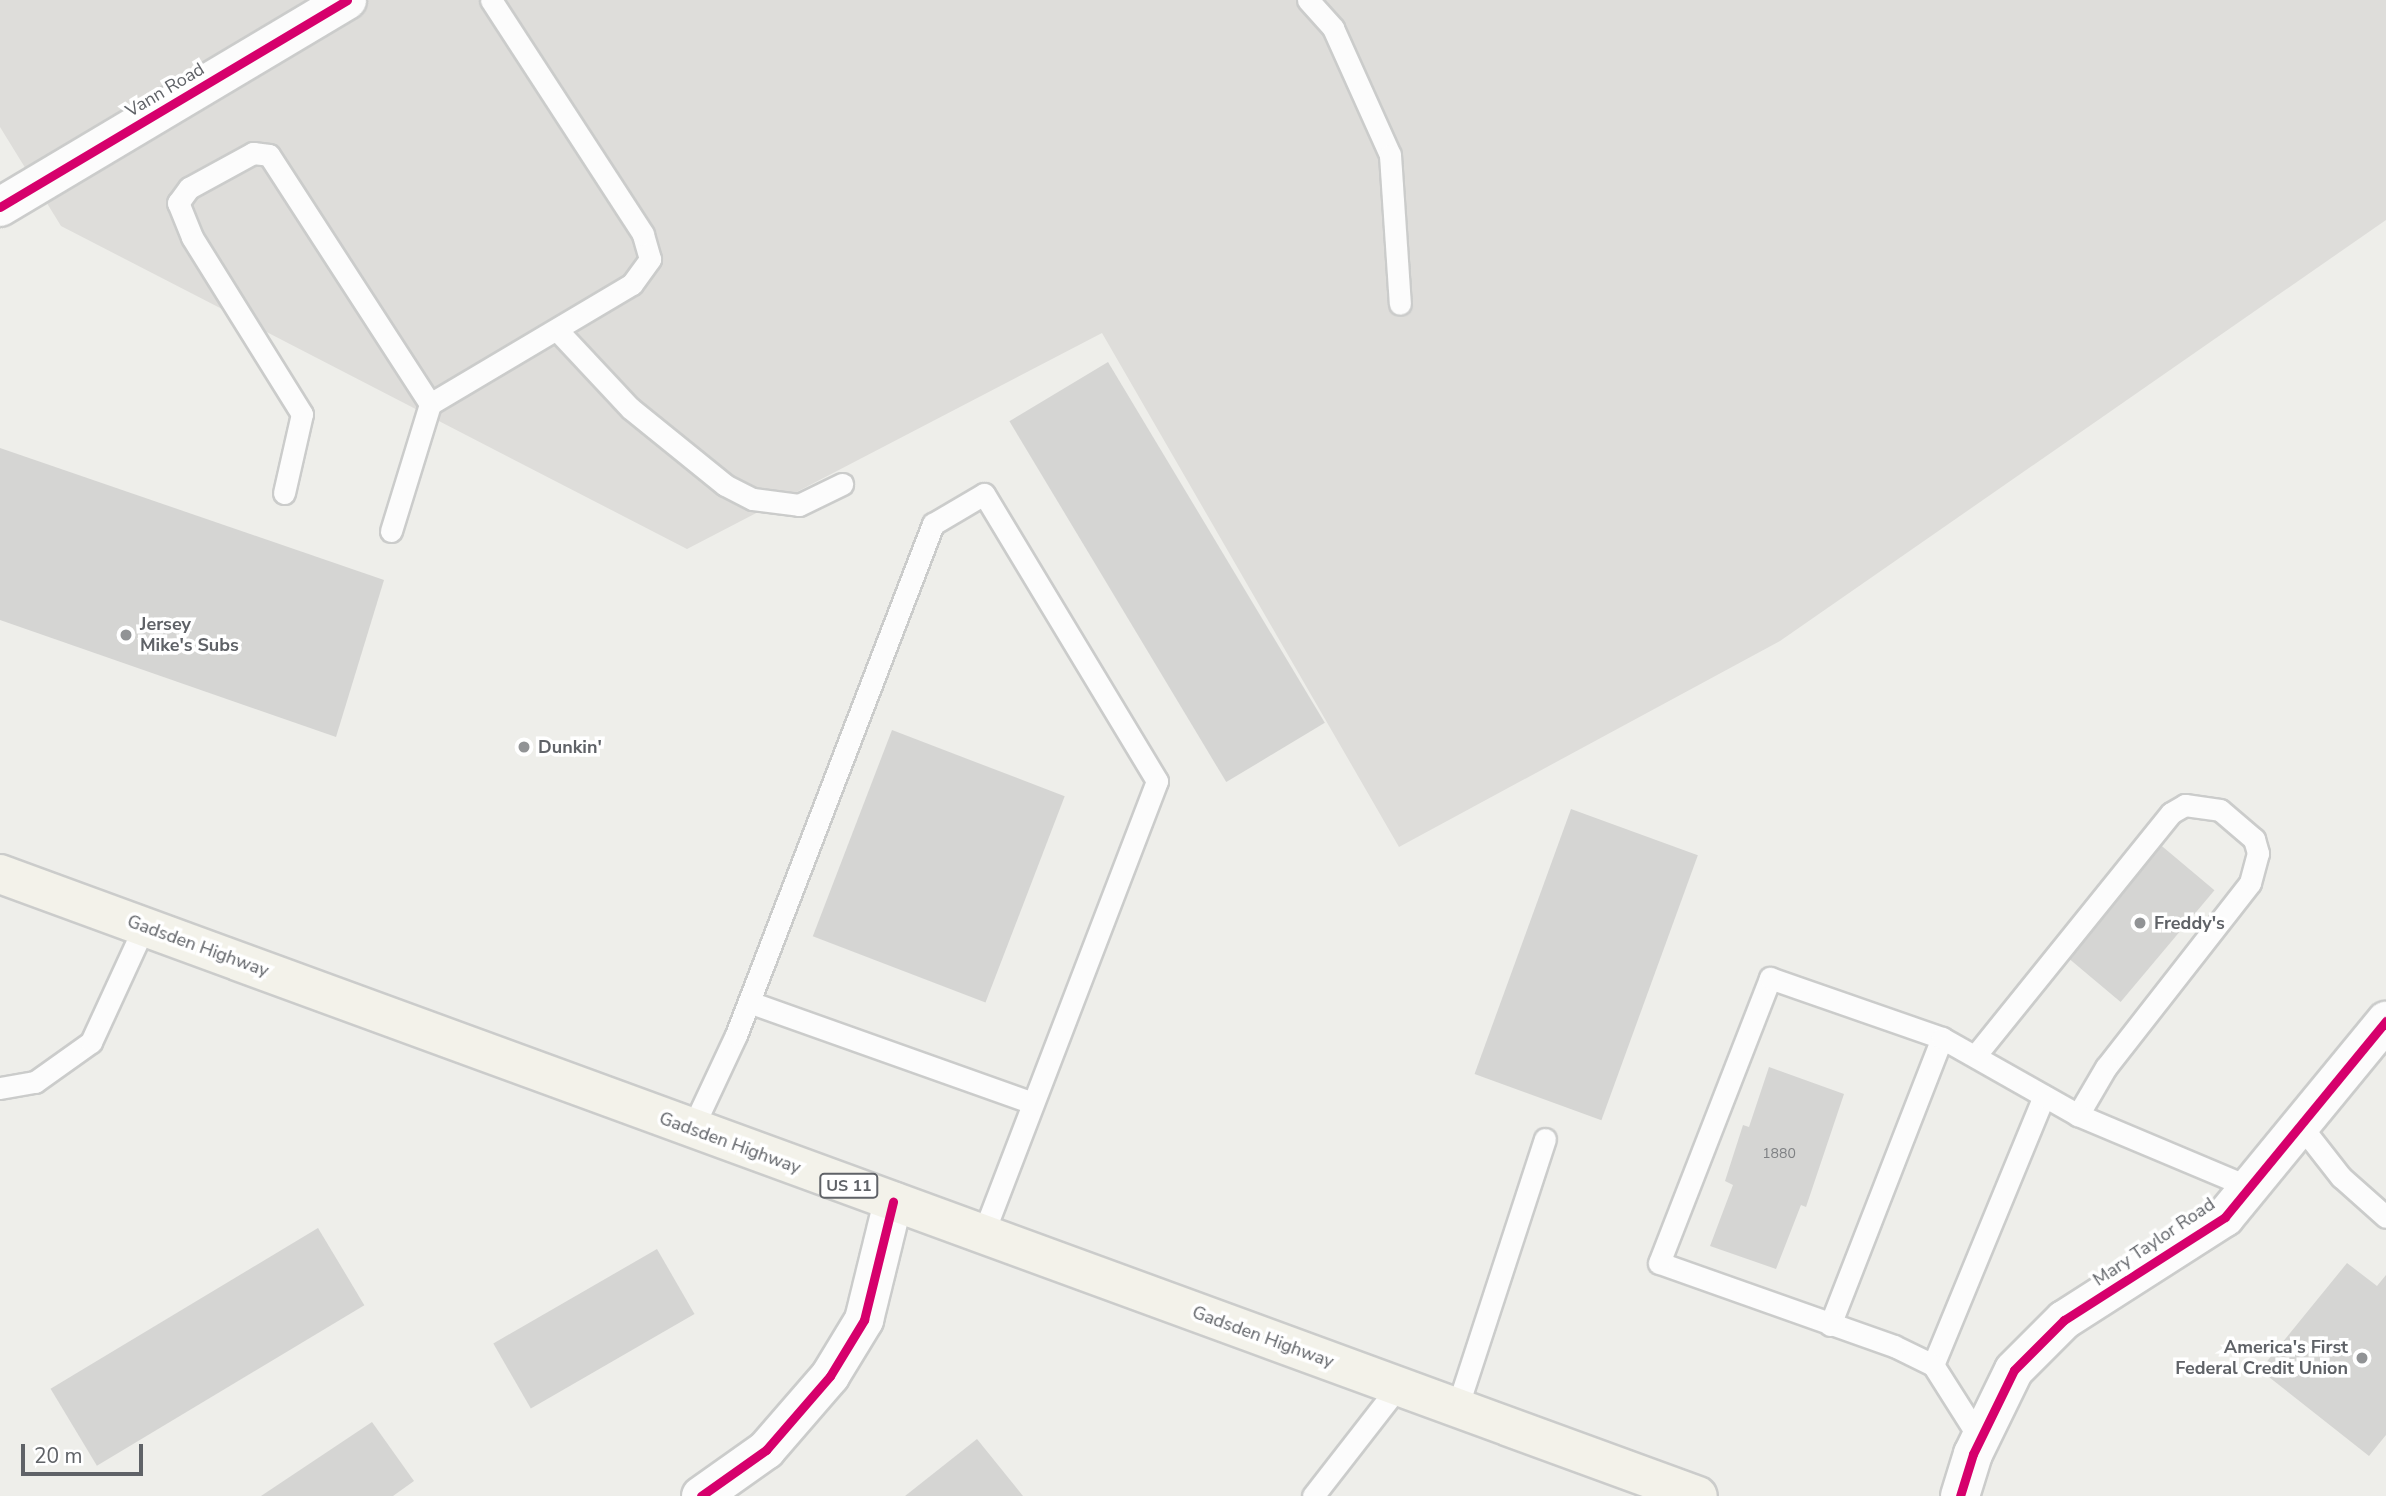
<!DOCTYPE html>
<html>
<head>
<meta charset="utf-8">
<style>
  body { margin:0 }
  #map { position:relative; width:2386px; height:1496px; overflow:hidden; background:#eeeeea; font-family:"Nunito Sans",sans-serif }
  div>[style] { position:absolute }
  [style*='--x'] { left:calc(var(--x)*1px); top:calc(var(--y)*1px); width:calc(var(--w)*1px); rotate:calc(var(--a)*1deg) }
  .industrial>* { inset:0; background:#deddda }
  .building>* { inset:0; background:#d5d5d3; transform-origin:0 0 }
  .roads { filter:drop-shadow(2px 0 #cbcccb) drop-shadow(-2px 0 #cbcccb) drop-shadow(0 2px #cbcccb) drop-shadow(0 -2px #cbcccb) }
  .lane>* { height:21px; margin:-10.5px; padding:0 10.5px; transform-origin:10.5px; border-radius:10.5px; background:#fcfcfc }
  .street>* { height:38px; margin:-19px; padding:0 19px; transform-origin:19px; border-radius:19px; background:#fcfcfc }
  .primary>* { height:38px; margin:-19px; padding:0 19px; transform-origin:19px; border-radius:19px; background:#f3f2ea }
  .cycleway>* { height:9px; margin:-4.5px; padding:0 4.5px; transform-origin:4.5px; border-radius:4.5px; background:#d6006c }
  .dots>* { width:19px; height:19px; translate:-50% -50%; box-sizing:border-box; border:4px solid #fff; border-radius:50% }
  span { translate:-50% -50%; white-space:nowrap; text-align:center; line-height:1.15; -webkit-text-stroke:7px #fff; paint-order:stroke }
  .number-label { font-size:14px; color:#7e8083 }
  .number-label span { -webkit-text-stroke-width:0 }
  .shield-label span { padding:2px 5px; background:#fff; border:2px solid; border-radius:5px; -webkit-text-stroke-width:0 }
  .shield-label { font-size:16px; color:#5f6267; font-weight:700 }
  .street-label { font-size:18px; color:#5f6267 }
  .poi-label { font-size:18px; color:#5f6267; font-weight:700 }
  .left { translate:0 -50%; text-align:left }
  .right { translate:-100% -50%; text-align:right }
  .scale { position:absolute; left:21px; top:1444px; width:122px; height:32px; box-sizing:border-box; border:4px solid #5f6267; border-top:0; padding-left:9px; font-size:21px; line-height:24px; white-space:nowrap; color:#5f6267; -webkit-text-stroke:5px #fff; paint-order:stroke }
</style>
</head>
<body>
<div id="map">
  <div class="industrial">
    <i style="clip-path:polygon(0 0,2386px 0,2386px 220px,1780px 641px,1399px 847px,1102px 333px,687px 549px,61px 226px,0 127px)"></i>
  </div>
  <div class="building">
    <i style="left:1108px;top:362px;width:421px;height:115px;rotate:59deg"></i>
    <i style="clip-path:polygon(0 448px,384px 580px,336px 737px,0 620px)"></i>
    <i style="left:892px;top:730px;width:185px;height:221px;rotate:21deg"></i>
    <i style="left:1571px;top:809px;width:135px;height:282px;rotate:20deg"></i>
    <i style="left:2157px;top:842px;width:75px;height:146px;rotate:40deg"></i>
    <i style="clip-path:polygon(1769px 1067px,1844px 1094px,1806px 1207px,1801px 1205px,1776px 1269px,1710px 1246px,1733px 1185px,1725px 1181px,1743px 1125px,1749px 1127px)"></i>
    <i style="left:318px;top:1228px;width:90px;height:312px;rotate:59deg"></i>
    <i style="left:657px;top:1249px;width:75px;height:189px;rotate:60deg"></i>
    <i style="clip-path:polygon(2347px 1263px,2377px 1286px,2386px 1275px,2386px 1435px,2369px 1456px,2260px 1370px)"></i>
    <i style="clip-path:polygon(372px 1422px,414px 1481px,393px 1496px,261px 1496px)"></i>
    <i style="clip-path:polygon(977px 1439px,1023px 1496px,905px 1496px)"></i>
  </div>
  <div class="roads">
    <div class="lane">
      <i style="--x:1308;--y:0;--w:38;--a:48"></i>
      <i style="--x:1333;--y:28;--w:139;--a:65.8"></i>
      <i style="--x:1390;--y:155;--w:149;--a:86.2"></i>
      <i style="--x:558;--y:331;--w:105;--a:46.9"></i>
      <i style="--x:630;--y:408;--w:122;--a:39"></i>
      <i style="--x:725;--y:485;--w:31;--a:27"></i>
      <i style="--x:753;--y:499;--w:46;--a:7.4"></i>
      <i style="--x:799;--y:505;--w:48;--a:-26"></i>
      <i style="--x:284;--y:493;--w:81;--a:-77.2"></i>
      <i style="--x:302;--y:414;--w:208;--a:-121.9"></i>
      <i style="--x:192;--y:237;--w:37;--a:-112"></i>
      <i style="--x:178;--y:203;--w:19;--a:-54"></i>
      <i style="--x:189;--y:188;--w:73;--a:-28.7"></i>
      <i style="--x:253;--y:153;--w:16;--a:7"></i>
      <i style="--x:269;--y:155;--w:297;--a:57.1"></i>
      <i style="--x:391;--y:531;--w:133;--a:-72.9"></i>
      <i style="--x:430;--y:404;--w:235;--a:-30.7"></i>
      <i style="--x:632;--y:284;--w:31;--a:-54"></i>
      <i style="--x:650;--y:259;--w:26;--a:-106"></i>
      <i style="--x:643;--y:234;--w:279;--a:-123"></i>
      <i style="--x:749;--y:1002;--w:301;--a:19.6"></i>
      <i style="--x:1975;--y:1056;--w:312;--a:-51.1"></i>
      <i style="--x:2171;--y:813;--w:16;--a:-30"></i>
      <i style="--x:2185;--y:805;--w:35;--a:8"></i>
      <i style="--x:2220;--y:810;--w:45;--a:40.5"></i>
      <i style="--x:2254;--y:839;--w:15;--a:74"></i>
      <i style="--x:2258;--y:853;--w:31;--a:105"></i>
      <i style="--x:2250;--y:883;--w:234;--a:128"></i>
      <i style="--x:2106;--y:1067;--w:56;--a:120.3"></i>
      <i style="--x:0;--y:1088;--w:36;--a:-10"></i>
      <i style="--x:35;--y:1082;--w:69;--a:-35.5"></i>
      <i style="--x:91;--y:1042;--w:127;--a:-65.3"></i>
      <i style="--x:2301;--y:1126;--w:65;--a:51.9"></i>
      <i style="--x:2341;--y:1177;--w:60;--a:41.6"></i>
      <i style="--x:692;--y:1129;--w:104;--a:-64.9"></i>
      <i style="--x:736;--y:1035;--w:548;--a:-68.92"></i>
      <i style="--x:933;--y:524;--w:59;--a:-30.5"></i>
      <i style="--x:984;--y:494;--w:335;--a:58.9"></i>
      <i style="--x:1157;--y:781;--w:485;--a:111"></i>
      <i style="--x:1830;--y:1325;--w:308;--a:-68.7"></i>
      <i style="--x:1933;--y:1365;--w:291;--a:-67.6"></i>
      <i style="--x:1457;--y:1408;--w:283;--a:-71.9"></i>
      <i style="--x:1980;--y:1439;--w:88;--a:-122.4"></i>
      <i style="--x:1933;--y:1365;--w:43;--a:-154"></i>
      <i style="--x:1894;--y:1346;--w:249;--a:-160.5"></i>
      <i style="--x:1659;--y:1263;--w:306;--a:-68.7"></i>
      <i style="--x:1770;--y:978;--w:182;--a:19.2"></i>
      <i style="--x:1942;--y:1038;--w:156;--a:29.5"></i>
      <i style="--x:2078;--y:1115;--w:186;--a:22.8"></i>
      <i style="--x:1313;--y:1496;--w:138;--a:-52.1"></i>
    </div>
    <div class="street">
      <i style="--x:0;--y:207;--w:404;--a:-30.8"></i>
      <i style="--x:701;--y:1496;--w:80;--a:-35.3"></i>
      <i style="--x:766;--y:1450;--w:98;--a:-49.1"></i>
      <i style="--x:830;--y:1376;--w:66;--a:-58.7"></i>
      <i style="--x:864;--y:1320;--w:122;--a:-76.2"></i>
      <i style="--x:1960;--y:1496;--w:44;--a:-72.8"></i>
      <i style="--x:1973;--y:1454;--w:93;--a:-64"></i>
      <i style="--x:2014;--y:1370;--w:71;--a:-45"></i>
      <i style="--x:2064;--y:1320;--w:191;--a:-32.6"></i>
      <i style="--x:2225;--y:1217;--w:254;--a:-50.6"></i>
    </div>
    <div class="primary">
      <i style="--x:0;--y:874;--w:1808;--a:20.12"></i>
    </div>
  </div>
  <div class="cycleway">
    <i style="--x:0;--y:207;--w:404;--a:-30.8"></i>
    <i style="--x:701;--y:1496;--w:80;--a:-35.3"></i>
    <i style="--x:766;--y:1450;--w:98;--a:-49.1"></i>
    <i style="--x:830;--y:1376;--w:66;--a:-58.7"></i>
    <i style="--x:864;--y:1320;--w:122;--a:-76.2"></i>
    <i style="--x:1960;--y:1496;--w:44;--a:-72.8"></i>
    <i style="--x:1973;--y:1454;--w:93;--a:-64"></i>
    <i style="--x:2014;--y:1370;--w:71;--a:-45"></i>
    <i style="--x:2064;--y:1320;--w:191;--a:-32.6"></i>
    <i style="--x:2225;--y:1217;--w:254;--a:-50.6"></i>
  </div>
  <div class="dots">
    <i style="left:126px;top:635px;background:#919395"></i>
    <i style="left:524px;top:747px;background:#919395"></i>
    <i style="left:2140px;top:923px;background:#919395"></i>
    <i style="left:2362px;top:1358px;background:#919395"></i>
  </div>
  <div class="number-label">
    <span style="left:1779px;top:1154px">1880</span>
  </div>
  <div class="shield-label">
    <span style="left:849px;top:1186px">US 11</span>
  </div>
  <div class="street-label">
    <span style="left:165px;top:90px;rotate:-31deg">Vann Road</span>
    <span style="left:198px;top:946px;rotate:20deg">Gadsden Highway</span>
    <span style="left:730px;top:1143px;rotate:20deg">Gadsden Highway</span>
    <span style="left:2154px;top:1242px;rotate:-34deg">Mary Taylor Road</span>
    <span style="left:1263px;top:1337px;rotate:20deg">Gadsden Highway</span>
  </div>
  <div class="poi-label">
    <span class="left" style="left:140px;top:635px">Jersey<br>Mike's Subs</span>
    <span class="left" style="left:538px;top:747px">Dunkin'</span>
    <span class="left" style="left:2154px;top:923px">Freddy's</span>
    <span class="right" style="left:2348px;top:1358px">America's First<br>Federal Credit Union</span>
  </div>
  <div class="scale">20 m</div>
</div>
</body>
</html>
